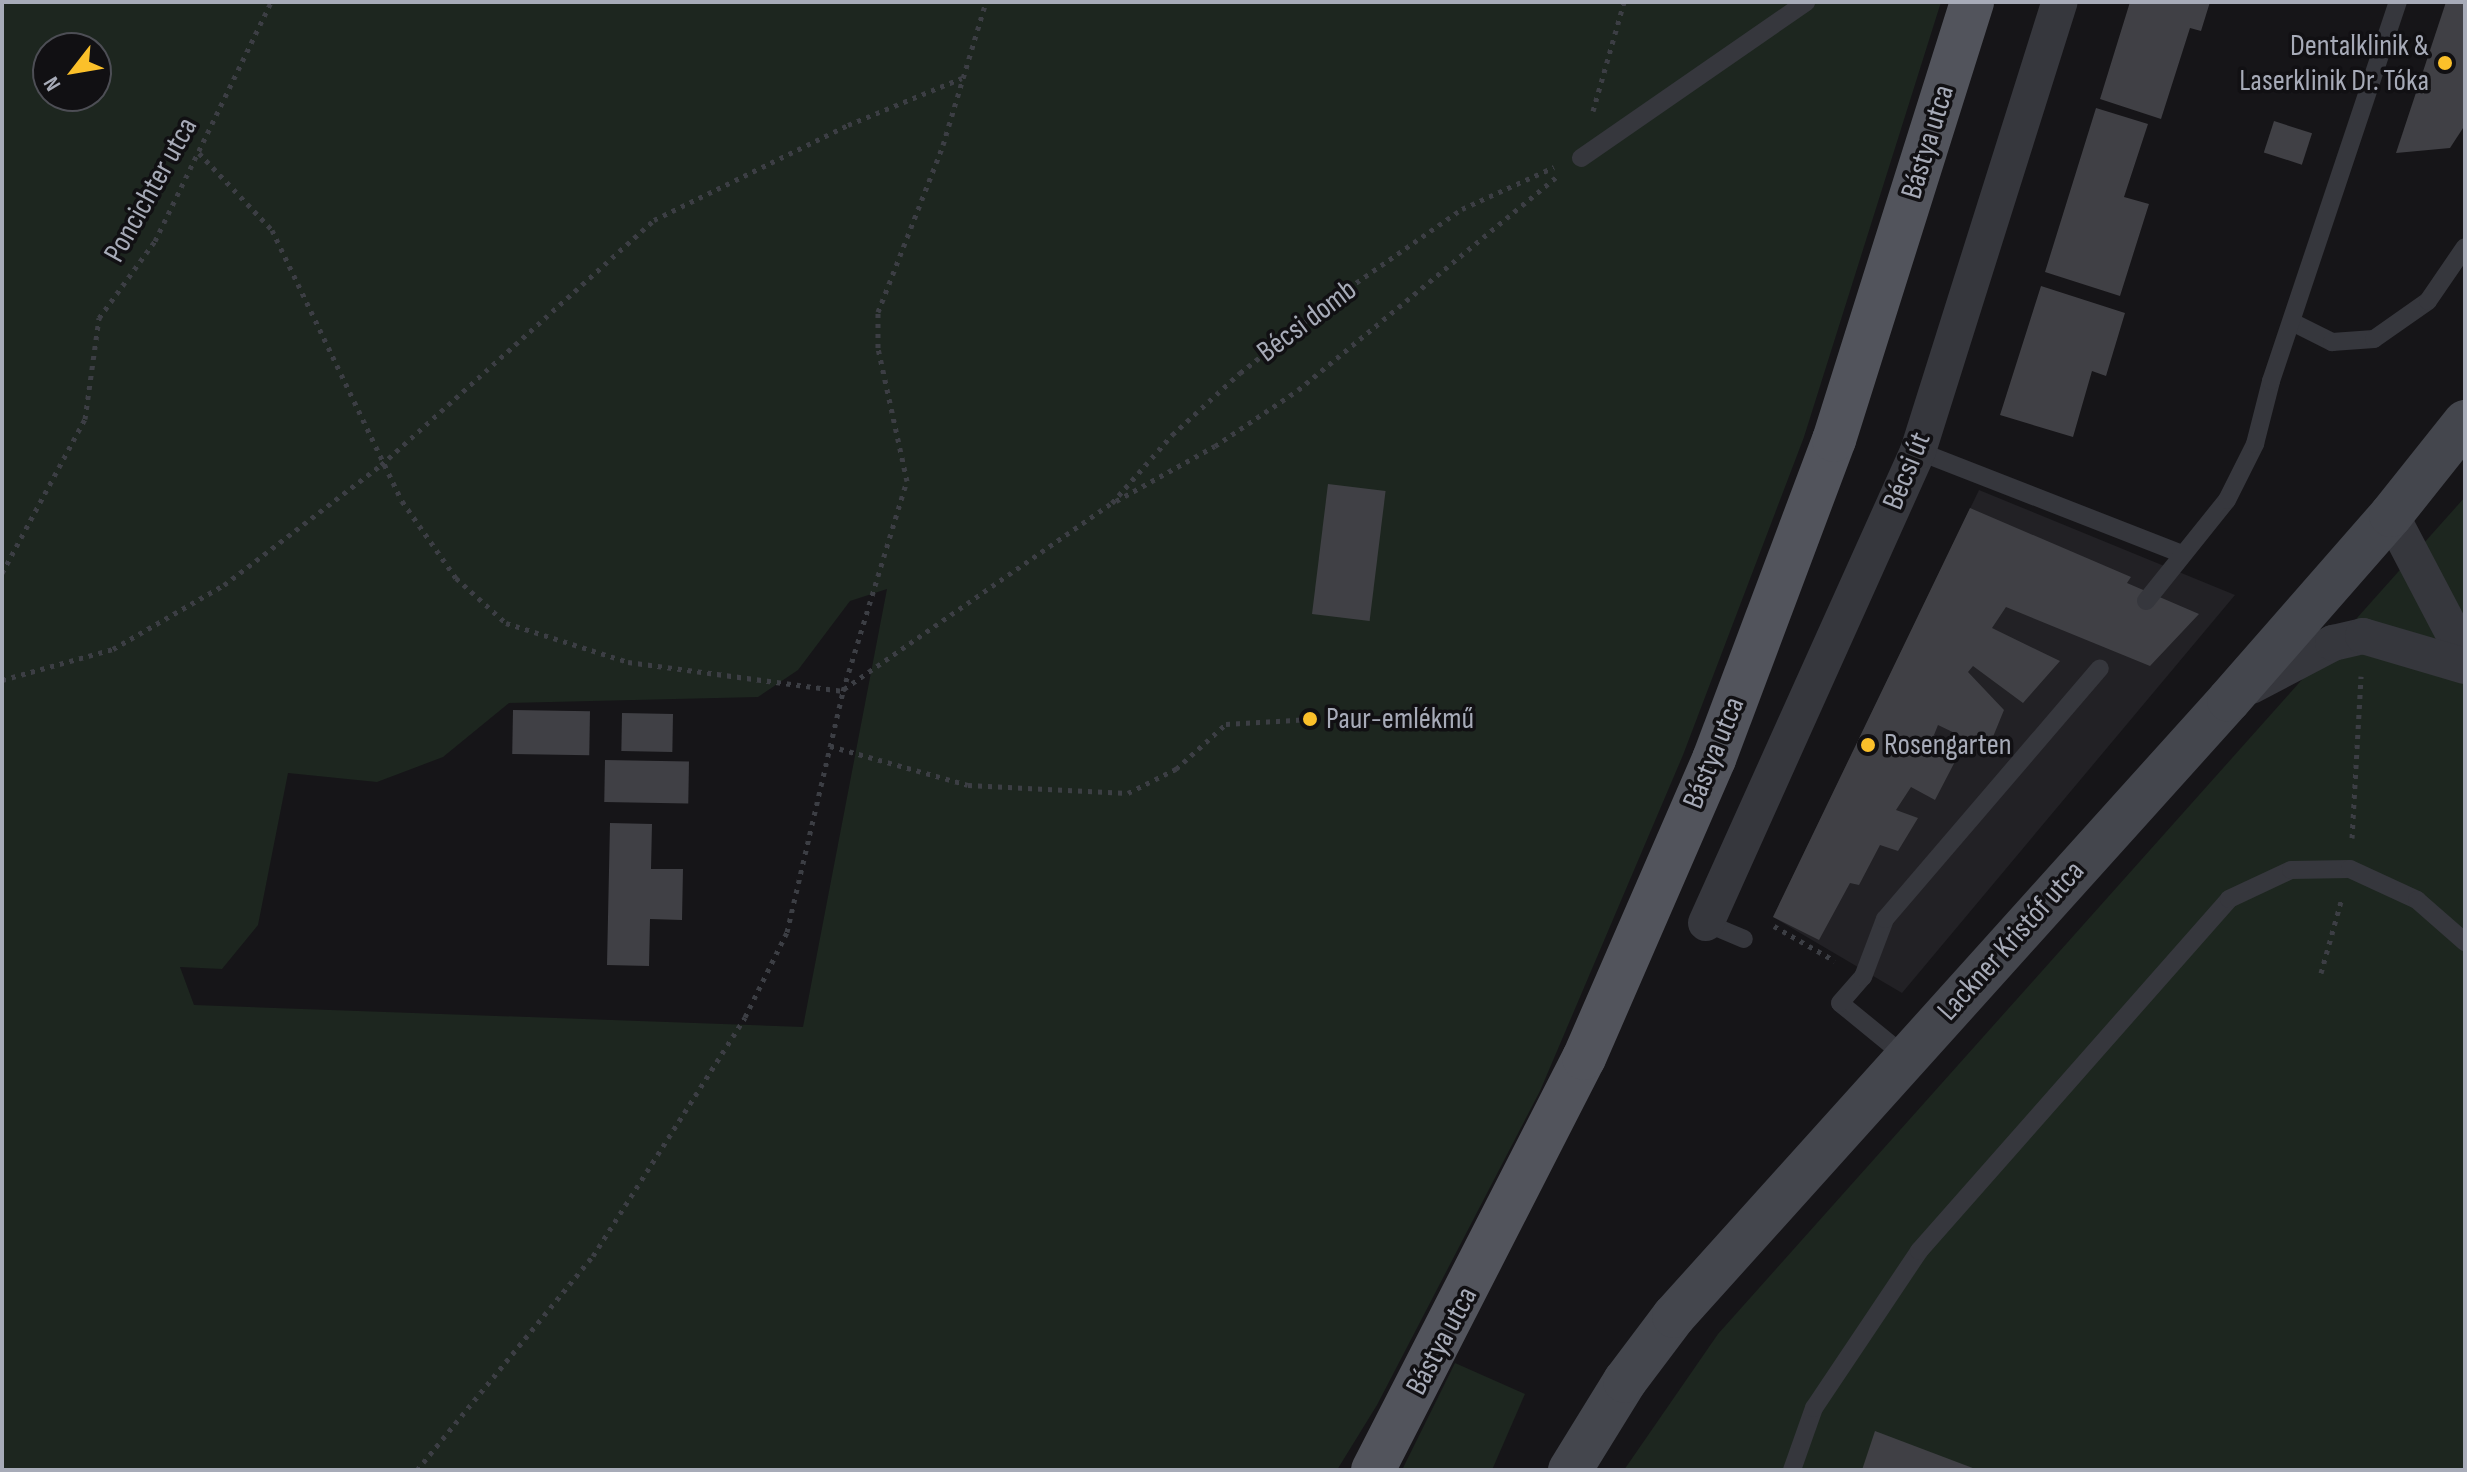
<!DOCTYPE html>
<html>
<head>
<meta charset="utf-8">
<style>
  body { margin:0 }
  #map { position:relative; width:2467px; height:1472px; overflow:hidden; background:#161518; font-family:"Sofia Sans Condensed",sans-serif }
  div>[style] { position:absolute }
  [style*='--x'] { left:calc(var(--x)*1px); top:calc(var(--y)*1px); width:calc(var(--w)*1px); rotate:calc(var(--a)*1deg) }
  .built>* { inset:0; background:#222125 }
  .green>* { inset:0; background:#1d261f }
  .building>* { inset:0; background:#404045; transform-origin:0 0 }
  .path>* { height:5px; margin-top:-2.5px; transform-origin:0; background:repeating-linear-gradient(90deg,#3c3e44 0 4px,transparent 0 10px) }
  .lane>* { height:18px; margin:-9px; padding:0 9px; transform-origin:9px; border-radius:9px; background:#36373d }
  .street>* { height:36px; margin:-18px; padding:0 18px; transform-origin:18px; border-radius:18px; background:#36373d }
  .secondary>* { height:44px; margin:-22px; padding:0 22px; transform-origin:22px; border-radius:22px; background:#44464d }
  .primary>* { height:44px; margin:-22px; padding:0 22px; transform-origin:22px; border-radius:22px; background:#52545c }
  .dots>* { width:22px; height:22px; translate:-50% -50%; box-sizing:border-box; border:4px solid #111013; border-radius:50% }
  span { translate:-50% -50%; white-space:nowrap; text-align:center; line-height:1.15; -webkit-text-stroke:7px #111013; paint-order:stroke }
  .poi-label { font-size:30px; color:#a7abb8 }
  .right { translate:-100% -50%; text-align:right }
  .left { translate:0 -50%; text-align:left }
  .street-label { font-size:30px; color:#a7abb8 }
  .frame { position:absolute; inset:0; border:4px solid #a7abb8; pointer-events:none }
  .north { position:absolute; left:32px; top:32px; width:80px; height:80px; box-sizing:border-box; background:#111013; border:2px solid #4d4e55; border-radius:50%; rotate:239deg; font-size:22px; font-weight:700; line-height:32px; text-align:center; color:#a7abb8 }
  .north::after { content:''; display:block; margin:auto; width:28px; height:36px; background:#fbc02a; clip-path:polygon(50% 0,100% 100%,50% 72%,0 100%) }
</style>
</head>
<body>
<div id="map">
  <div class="built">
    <i style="clip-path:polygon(1979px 490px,2235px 595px,1902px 993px,1773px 917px)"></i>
  </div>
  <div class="green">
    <i style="clip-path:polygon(evenodd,2px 2px,1941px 2px,1804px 437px,1683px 755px,1540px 1091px,1377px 1405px,1337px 1470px,2px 1470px,2px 2px,48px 48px,96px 48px,96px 96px,48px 96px,48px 48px,2px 2px,887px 589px,803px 1027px,194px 1005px,180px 967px,222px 969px,258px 925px,288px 773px,377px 782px,443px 757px,509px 703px,758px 697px,798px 670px,850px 601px,887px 589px)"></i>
    <i style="clip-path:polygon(2465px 497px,2465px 1470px,1624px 1470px,1718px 1334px)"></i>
    <i style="clip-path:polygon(1455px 1363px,1525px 1394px,1492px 1470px,1402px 1470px)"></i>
  </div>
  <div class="building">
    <i style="clip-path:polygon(2130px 2px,2210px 2px,2201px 31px,2190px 28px,2161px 119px,2100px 99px)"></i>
    <i style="clip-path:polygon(2446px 2px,2465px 2px,2465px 125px,2450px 148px,2396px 153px)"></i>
    <i style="clip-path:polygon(2096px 108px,2148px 124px,2124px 197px,2149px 204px,2120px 296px,2045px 272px)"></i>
    <i style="left:2274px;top:121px;width:40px;height:33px;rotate:18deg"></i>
    <i style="clip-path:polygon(2041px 286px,2125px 313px,2106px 376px,2092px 371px,2073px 437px,2000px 415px)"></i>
    <i style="left:1328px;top:484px;width:58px;height:131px;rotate:7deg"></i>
    <i style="clip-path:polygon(1970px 508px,2131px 577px,2127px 583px,2199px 614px,2150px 666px,2006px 607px,1992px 628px,2060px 661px,2023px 703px,1973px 666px,1968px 672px,2004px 710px,1988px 749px,1938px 725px,1934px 735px,1961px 750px,1935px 800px,1911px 787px,1896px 810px,1918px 818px,1898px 851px,1880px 845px,1859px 885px,1850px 883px,1819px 940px,1773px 917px)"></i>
    <i style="left:513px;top:710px;width:77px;height:44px;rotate:1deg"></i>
    <i style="left:622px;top:713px;width:51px;height:38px;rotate:1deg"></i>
    <i style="left:605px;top:760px;width:84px;height:42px;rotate:1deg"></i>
    <i style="clip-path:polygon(610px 823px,652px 824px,651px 869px,683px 869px,682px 920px,650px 919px,649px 966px,607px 965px)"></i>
    <i style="clip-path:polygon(1875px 1431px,1978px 1470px,1862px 1470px)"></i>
  </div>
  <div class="path">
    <i style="--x:1593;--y:111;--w:113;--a:-74.1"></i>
    <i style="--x:199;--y:153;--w:106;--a:46.5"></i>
    <i style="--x:272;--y:230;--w:301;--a:64.4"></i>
    <i style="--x:402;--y:501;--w:94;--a:55"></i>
    <i style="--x:456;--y:578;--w:67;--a:42"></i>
    <i style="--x:506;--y:623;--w:128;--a:17.7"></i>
    <i style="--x:628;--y:662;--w:217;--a:7.7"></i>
    <i style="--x:1116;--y:501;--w:113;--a:-29.1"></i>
    <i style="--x:1215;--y:446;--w:100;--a:-34"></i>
    <i style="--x:1298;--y:390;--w:337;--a:-39.5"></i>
    <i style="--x:2;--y:573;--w:175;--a:-61.7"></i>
    <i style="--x:85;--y:419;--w:102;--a:-82.1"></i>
    <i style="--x:99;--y:318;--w:95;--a:-54"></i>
    <i style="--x:155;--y:241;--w:266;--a:-64.1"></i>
    <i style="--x:2;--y:680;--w:115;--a:-15.6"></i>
    <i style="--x:113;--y:649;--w:128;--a:-30"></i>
    <i style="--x:224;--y:585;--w:198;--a:-37.4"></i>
    <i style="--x:381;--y:465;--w:367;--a:-41.9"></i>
    <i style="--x:654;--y:220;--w:216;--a:-26.1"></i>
    <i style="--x:848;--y:125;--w:123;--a:-22.4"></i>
    <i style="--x:844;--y:689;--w:326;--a:-34.8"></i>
    <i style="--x:1112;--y:503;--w:91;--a:-48.6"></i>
    <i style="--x:1172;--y:435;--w:92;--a:-42.4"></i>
    <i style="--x:1240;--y:373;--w:127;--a:-38.3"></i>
    <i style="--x:1340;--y:294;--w:149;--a:-34.9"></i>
    <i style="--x:1462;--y:209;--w:101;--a:-24.5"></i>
    <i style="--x:830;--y:746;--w:143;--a:15.8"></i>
    <i style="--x:968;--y:785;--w:160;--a:2.9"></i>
    <i style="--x:1128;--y:793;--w:54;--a:-26.6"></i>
    <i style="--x:1176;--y:769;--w:67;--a:-42"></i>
    <i style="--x:1226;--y:724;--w:84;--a:-3.4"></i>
    <i style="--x:2352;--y:838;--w:162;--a:-86.8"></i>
    <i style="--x:1774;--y:926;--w:70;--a:29.8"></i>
    <i style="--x:2321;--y:973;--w:78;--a:-74.4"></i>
    <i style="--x:417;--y:1470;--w:277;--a:-50.6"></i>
    <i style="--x:593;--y:1256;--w:283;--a:-57.5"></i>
    <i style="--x:745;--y:1017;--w:95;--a:-63.7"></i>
    <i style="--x:787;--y:932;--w:247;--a:-76.9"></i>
    <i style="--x:843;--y:691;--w:220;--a:-73.1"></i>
    <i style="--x:907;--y:481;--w:136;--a:-102.3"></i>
    <i style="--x:878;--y:348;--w:36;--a:-90"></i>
    <i style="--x:878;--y:312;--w:179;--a:-68.7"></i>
    <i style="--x:943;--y:145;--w:149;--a:-73.3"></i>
  </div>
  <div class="lane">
    <i style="--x:1581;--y:158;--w:274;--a:-34.7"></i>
    <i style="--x:2292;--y:322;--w:45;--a:26.6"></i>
    <i style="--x:2332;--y:342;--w:42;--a:-4.1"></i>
    <i style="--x:2374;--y:339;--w:66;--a:-35.1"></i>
    <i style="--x:2428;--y:301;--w:65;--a:-55.6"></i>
    <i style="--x:1918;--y:451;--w:281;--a:21.3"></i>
    <i style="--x:2146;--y:601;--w:129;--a:-51.3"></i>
    <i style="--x:2227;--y:500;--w:63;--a:-63.4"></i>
    <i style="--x:2255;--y:444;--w:65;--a:-75.7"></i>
    <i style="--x:2271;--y:381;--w:400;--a:-71.5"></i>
    <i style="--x:1706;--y:923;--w:41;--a:22.8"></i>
    <i style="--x:1906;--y:1057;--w:85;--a:-140.7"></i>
    <i style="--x:1840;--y:1003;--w:35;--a:-49"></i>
    <i style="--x:1863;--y:977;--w:62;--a:-69.2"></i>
    <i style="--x:1885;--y:919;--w:330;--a:-49.4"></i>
    <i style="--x:1792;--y:1470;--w:66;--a:-70.5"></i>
    <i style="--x:1814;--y:1408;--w:189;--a:-56.2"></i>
    <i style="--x:1919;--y:1251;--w:469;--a:-48.6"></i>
    <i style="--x:2229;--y:899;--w:68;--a:-25.1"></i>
    <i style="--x:2291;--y:870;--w:59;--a:-1"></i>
    <i style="--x:2350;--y:869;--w:74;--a:24.8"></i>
    <i style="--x:2417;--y:900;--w:64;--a:41.2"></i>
  </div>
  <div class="street">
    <i style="--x:2391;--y:515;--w:159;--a:62.3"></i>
    <i style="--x:2251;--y:686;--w:93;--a:-27.7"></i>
    <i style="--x:2333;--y:643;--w:31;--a:-13"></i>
    <i style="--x:2363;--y:636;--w:106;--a:16.4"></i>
    <i style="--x:1706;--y:923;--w:517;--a:-65.81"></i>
    <i style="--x:1918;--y:451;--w:471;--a:-72.5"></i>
  </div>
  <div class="secondary">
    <i style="--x:1570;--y:1470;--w:105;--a:-58.3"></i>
    <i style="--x:1625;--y:1381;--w:81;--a:-53"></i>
    <i style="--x:1674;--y:1316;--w:829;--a:-47.98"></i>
    <i style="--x:2229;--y:700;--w:246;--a:-48.8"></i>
    <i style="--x:2391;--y:515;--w:119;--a:-51.5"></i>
  </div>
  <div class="primary">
    <i style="--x:1373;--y:1470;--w:463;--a:-62.9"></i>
    <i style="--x:1584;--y:1058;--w:326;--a:-66.5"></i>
    <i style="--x:1714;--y:759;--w:341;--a:-69.4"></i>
    <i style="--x:1834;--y:440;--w:459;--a:-72.5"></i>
  </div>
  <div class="dots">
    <i style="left:2445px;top:63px;background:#fbc02a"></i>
    <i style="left:1310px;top:719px;background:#fbc02a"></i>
    <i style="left:1868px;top:745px;background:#fbc02a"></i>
  </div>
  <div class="poi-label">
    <span class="right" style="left:2429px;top:63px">Dentalklinik &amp;<br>Laserklinik Dr. Tóka</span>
    <span class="left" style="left:1326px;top:719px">Paur-emlékmű</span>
    <span class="left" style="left:1884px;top:745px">Rosengarten</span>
  </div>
  <div class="street-label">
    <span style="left:1928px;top:142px;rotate:-73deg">Bástya utca</span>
    <span style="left:151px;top:190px;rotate:-61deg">Poncichter utca</span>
    <span style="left:1307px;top:321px;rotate:-37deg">Bécsi domb</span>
    <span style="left:1907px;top:471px;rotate:-68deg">Bécsi út</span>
    <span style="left:1714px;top:753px;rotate:-68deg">Bástya utca</span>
    <span style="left:2011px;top:941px;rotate:-48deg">Lackner Kristóf utca</span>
    <span style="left:1442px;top:1341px;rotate:-62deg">Bástya utca</span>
  </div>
  <div class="frame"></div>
  <div class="north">N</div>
</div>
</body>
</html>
